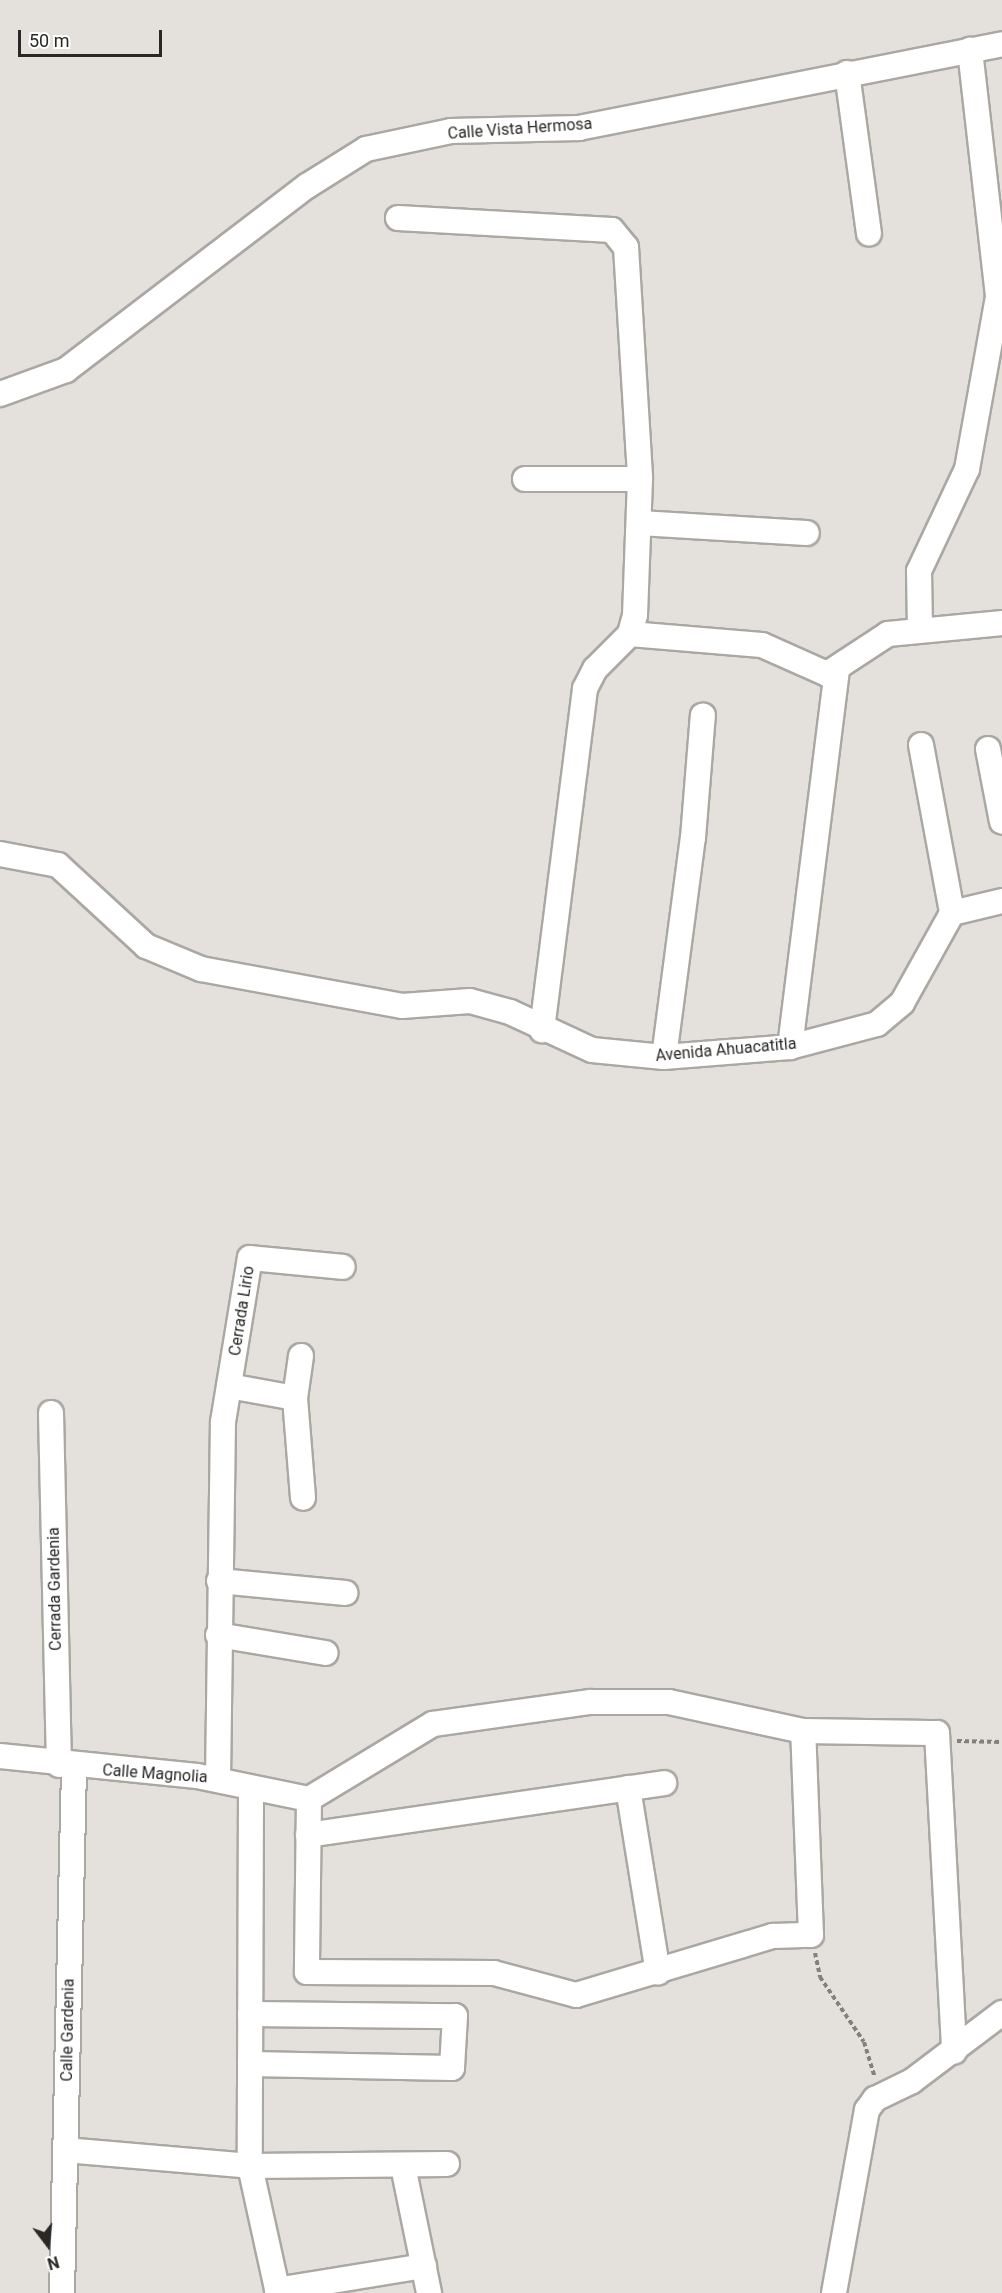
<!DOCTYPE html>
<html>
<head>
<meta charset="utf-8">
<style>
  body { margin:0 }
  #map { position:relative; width:1002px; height:2293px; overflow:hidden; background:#e4e0db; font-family:Roboto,sans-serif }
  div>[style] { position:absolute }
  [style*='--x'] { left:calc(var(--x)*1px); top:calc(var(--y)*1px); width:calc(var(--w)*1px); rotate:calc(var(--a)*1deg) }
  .path>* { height:4px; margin-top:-2px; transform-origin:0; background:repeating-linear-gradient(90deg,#83817d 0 4.5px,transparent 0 7.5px) }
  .roads { filter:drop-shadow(2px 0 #aba7a2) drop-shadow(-2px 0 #aba7a2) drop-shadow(0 2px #aba7a2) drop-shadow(0 -2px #aba7a2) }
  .minor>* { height:24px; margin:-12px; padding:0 12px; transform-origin:12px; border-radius:12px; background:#fff }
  span { translate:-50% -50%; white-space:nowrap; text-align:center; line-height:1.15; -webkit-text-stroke:4.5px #fff; paint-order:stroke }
  .street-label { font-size:16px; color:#292826 }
  .north { position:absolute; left:18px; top:2215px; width:60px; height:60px; -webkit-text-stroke:4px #fff; paint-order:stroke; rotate:164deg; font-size:16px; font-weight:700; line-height:24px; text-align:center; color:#292826 }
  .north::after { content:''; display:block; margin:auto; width:21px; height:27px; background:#292826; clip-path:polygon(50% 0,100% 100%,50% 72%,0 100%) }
  .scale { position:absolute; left:18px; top:30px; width:144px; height:27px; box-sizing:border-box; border:3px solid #292826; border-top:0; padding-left:8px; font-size:18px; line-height:21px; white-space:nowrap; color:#292826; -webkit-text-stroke:4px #fff; paint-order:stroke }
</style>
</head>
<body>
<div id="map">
  <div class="path">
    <i style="--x:957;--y:1741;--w:45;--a:1.3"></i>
    <i style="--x:815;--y:1953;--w:25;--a:78"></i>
    <i style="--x:820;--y:1977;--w:78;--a:55.9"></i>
    <i style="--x:864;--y:2042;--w:37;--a:73"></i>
  </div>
  <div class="roads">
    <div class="minor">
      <i style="--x:847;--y:73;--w:162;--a:82.2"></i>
      <i style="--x:398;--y:218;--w:214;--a:3.2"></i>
      <i style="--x:612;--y:230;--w:22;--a:51"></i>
      <i style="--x:626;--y:247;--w:232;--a:86.5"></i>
      <i style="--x:640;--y:479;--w:136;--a:92.1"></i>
      <i style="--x:635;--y:615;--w:20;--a:105"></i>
      <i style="--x:630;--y:634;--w:49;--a:135"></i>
      <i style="--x:595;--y:669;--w:22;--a:117"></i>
      <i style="--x:585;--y:689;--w:344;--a:97.2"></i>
      <i style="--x:0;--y:394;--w:70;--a:-20"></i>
      <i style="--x:66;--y:370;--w:303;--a:-37.4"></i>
      <i style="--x:307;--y:186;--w:70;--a:-32.1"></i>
      <i style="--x:366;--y:149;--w:87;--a:-12"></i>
      <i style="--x:451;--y:131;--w:128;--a:-1.3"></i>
      <i style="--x:579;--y:128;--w:431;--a:-11.2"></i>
      <i style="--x:525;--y:479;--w:115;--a:0"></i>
      <i style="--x:639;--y:523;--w:168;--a:3.4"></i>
      <i style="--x:920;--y:628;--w:57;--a:-91"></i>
      <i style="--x:919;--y:571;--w:113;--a:-64.8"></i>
      <i style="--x:967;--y:469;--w:176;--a:-79.8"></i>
      <i style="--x:998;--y:296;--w:248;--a:-96.5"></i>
      <i style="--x:630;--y:634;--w:132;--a:4.8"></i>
      <i style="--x:762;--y:645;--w:71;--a:24"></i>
      <i style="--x:827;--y:674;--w:73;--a:-33.3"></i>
      <i style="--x:888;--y:634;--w:115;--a:-5.5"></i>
      <i style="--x:921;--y:745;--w:171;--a:79.5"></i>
      <i style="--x:988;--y:749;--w:74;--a:79.1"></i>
      <i style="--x:0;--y:854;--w:59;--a:10.7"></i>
      <i style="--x:58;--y:865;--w:120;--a:42.6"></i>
      <i style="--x:146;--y:946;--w:60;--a:22.7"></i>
      <i style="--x:201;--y:969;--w:204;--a:10.4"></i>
      <i style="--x:402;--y:1006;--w:68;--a:-4.2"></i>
      <i style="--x:470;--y:1001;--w:41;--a:15.4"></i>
      <i style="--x:510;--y:1012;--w:90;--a:24.9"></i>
      <i style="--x:592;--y:1050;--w:72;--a:5.6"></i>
      <i style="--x:664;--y:1057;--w:126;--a:-4.5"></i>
      <i style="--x:790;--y:1047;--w:90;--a:-14.8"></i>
      <i style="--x:877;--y:1024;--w:33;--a:-40"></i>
      <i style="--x:902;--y:1003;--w:103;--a:-60.9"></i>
      <i style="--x:952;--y:913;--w:51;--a:-13.5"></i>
      <i style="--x:790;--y:1047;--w:378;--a:-82.9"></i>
      <i style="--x:664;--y:1057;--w:221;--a:-82.5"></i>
      <i style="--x:693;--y:838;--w:123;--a:-85.4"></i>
      <i style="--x:301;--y:1356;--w:42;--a:98.1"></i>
      <i style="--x:295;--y:1398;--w:100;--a:85.4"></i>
      <i style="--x:229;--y:1386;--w:67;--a:10.3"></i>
      <i style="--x:51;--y:1413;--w:352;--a:88.7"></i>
      <i style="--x:219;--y:1581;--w:127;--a:5.4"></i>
      <i style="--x:218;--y:1635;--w:109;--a:9.5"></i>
      <i style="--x:0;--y:1756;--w:198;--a:5.8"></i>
      <i style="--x:197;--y:1776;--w:114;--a:11.6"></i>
      <i style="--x:218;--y:1779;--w:357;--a:-89.2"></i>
      <i style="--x:223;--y:1422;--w:166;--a:-80.7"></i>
      <i style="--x:250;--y:1258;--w:93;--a:5.5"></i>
      <i style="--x:628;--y:1788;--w:187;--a:80.8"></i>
      <i style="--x:251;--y:1791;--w:375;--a:90.2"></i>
      <i style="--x:250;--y:2166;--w:130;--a:77.6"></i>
      <i style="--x:309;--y:1799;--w:145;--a:-31.2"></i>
      <i style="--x:433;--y:1724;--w:159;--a:-8"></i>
      <i style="--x:590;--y:1702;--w:79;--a:0"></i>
      <i style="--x:669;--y:1702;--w:137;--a:12.2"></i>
      <i style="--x:803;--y:1731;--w:134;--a:0.9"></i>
      <i style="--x:937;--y:1733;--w:319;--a:86.9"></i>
      <i style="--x:309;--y:1799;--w:173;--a:90.7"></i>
      <i style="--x:307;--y:1972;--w:187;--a:0.3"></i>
      <i style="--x:494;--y:1973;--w:85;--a:15"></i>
      <i style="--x:576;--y:1995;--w:206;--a:-16.7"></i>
      <i style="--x:773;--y:1936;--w:38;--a:-2"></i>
      <i style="--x:811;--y:1935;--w:204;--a:-92.2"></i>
      <i style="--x:308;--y:1835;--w:360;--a:-8.3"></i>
      <i style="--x:250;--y:2014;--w:205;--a:0.6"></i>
      <i style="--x:455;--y:2016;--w:52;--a:93.3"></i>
      <i style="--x:452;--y:2068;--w:202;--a:-178.9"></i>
      <i style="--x:65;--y:2150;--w:186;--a:4.9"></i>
      <i style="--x:250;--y:2166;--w:197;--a:-0.6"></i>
      <i style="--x:403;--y:2166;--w:130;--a:78.4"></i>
      <i style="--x:277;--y:2290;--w:149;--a:-9.3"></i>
      <i style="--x:62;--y:2293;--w:526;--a:-88.69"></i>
      <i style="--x:834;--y:2293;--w:186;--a:-79.8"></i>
      <i style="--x:867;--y:2110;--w:14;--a:-54"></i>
      <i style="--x:875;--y:2099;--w:41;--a:-25.9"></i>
      <i style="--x:912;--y:2081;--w:113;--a:-37.1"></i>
    </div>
  </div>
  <div class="street-label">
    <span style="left:520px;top:129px;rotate:-4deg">Calle Vista Hermosa</span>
    <span style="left:726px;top:1050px;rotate:-5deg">Avenida Ahuacatitla</span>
    <span style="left:242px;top:1311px;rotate:-81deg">Cerrada Lirio</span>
    <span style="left:55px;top:1589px;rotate:-91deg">Cerrada Gardenia</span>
    <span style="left:155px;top:1774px;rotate:4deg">Calle Magnolia</span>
    <span style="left:68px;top:2030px;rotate:-89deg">Calle Gardenia</span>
  </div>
  <div class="north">N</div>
  <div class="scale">50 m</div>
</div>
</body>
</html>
